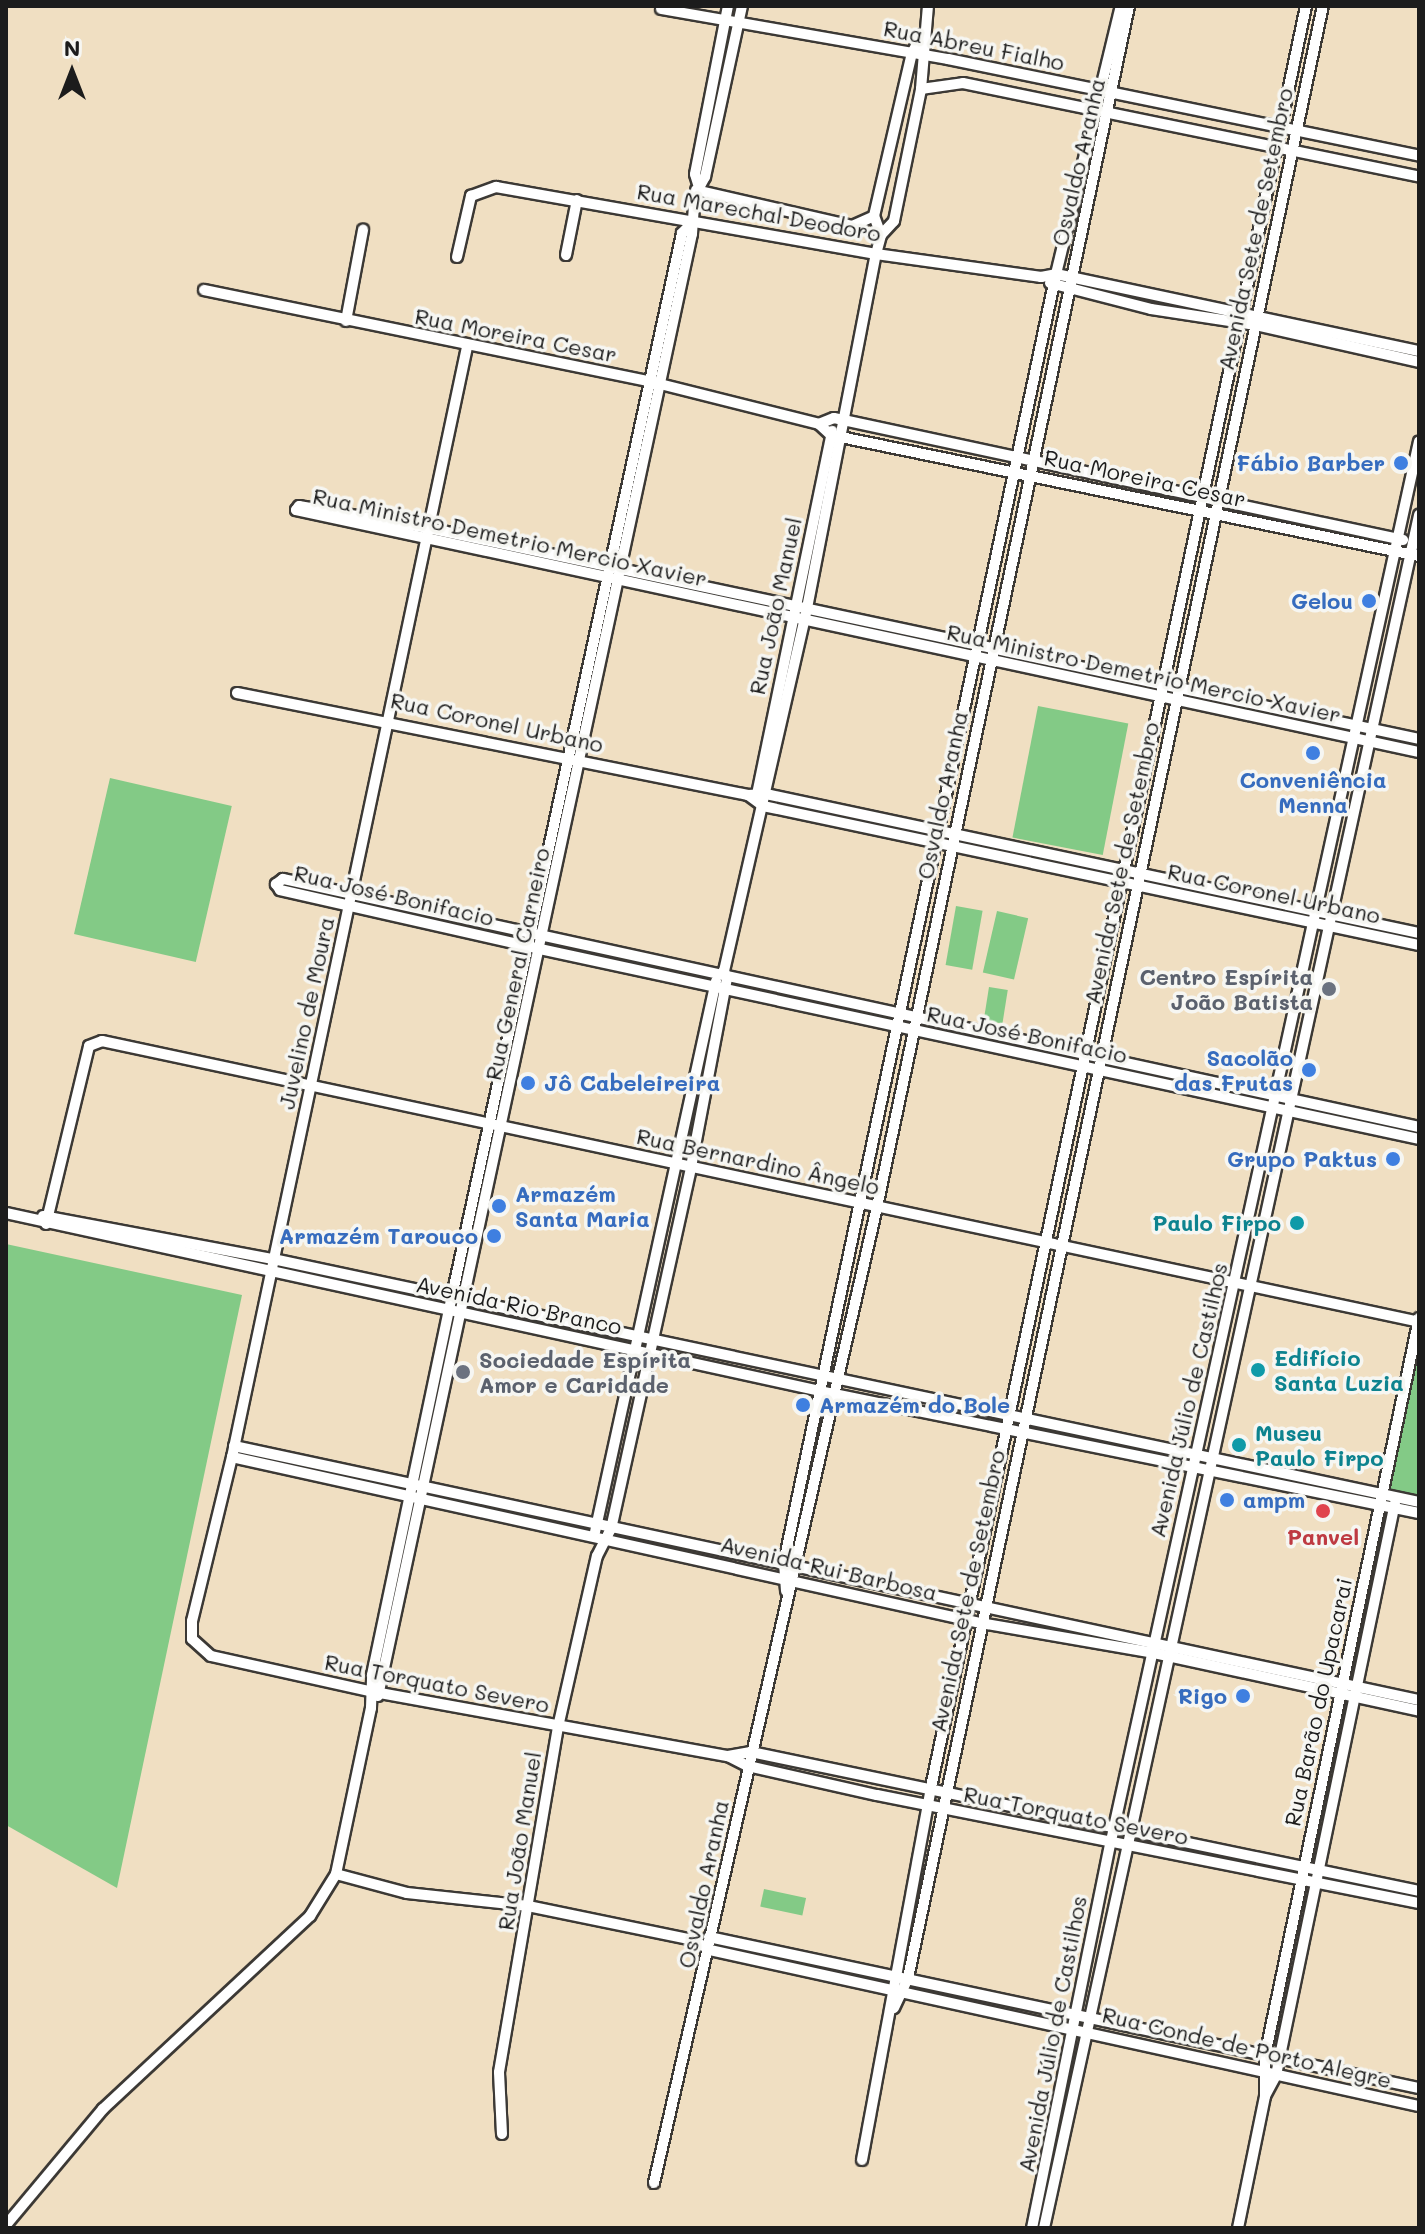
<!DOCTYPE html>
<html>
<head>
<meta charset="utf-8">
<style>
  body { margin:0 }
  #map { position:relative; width:1425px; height:2234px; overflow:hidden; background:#f0dfc2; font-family:Mali,sans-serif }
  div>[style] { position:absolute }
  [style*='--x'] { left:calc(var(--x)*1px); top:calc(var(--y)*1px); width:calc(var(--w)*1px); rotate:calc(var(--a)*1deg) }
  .green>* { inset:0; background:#83ca86; transform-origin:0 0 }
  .roads { filter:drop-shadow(2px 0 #3c3935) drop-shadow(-2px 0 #3c3935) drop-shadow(0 2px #3c3935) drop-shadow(0 -2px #3c3935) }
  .minor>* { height:10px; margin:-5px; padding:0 5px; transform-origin:5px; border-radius:5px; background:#fff }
  .dots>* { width:22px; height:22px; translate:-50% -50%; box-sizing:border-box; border:4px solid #f6f6f2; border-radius:50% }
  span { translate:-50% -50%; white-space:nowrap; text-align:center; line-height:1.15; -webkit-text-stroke:7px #f6f6f2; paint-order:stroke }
  .street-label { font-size:22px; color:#1c1c1c }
  .shop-label { font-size:22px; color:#366cbe; font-weight:700 }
  .right { translate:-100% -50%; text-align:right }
  .left { translate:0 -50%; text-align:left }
  .worship-label { font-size:22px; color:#5b616d; font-weight:700 }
  .culture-label { font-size:22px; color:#0d838f; font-weight:700 }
  .health-label { font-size:22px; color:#be3a42; font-weight:700 }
  .frame { position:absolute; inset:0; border:8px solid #1c1c1c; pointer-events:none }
  .north { position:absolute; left:32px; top:32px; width:80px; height:80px; -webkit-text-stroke:6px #f6f6f2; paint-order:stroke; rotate:0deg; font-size:22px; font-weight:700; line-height:32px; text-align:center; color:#1c1c1c }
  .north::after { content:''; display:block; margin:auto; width:28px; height:36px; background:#1c1c1c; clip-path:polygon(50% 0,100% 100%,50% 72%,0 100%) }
</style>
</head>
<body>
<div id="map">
  <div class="green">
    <i style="left:1038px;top:706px;width:92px;height:134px;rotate:11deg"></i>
    <i style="left:110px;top:778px;width:125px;height:160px;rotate:13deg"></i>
    <i style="left:956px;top:906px;width:27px;height:60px;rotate:10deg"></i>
    <i style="left:997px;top:911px;width:32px;height:63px;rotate:13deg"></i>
    <i style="left:989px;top:987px;width:19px;height:34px;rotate:9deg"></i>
    <i style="clip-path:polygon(6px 1244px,242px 1295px,117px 1888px,6px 1825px)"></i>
    <i style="clip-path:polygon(1419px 1348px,1419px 1496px,1390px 1490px)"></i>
    <i style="left:764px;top:1889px;width:43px;height:18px;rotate:12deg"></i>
  </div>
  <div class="roads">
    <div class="minor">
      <i style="--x:661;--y:9;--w:291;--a:9.9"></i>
      <i style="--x:948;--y:59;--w:481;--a:11.6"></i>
      <i style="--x:921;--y:89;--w:42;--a:-8.1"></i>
      <i style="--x:963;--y:83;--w:466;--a:11.6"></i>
      <i style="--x:698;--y:184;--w:10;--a:-107"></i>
      <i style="--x:695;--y:174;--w:171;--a:-78.9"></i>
      <i style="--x:696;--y:190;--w:160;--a:13"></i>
      <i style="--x:852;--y:226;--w:24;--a:-24"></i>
      <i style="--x:881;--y:235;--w:20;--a:-110"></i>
      <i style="--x:874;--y:216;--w:167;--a:-76.9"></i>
      <i style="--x:912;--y:53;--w:21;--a:-61"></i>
      <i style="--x:566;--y:255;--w:56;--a:-78.7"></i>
      <i style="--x:457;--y:257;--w:63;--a:-77.1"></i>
      <i style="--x:471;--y:196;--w:27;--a:-20"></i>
      <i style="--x:496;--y:187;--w:386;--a:10"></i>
      <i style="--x:876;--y:254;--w:167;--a:7.9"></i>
      <i style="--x:1041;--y:277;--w:15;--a:-11"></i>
      <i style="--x:1056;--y:274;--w:371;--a:12"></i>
      <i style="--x:1050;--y:283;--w:104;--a:14.4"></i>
      <i style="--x:1151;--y:309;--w:106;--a:8.7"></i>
      <i style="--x:1256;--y:325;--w:167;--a:12.8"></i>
      <i style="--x:204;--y:290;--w:466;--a:11.6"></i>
      <i style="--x:660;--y:384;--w:164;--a:14.1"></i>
      <i style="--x:819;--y:424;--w:16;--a:43"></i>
      <i style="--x:831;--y:435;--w:600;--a:11.63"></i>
      <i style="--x:346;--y:321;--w:93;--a:-79.4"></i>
      <i style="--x:467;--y:347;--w:1135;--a:101.95"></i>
      <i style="--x:232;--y:1457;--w:169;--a:103.7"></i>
      <i style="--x:192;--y:1621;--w:18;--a:90"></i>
      <i style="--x:192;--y:1639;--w:25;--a:42"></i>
      <i style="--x:211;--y:1656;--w:162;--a:12.5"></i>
      <i style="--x:369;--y:1691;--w:365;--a:10.3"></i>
      <i style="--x:728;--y:1756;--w:22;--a:27"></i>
      <i style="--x:748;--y:1766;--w:132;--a:12.7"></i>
      <i style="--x:877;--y:1795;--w:553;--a:11.27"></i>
      <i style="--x:819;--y:424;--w:16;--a:-22"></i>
      <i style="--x:834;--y:418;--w:582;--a:12.1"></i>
      <i style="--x:296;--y:510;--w:5;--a:-53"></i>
      <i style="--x:299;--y:506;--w:131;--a:9.7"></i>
      <i style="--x:428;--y:528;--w:1013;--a:12.02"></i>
      <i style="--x:296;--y:510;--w:1149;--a:12.16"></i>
      <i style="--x:237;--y:693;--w:521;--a:11.29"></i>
      <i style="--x:748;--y:795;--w:18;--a:-3"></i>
      <i style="--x:766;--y:794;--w:668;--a:12.02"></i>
      <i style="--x:748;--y:795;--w:19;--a:36"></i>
      <i style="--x:763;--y:806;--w:671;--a:11.96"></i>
      <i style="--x:756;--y:799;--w:376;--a:-78.3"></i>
      <i style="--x:1419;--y:1127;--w:1163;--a:-167.68"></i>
      <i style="--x:283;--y:879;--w:9;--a:144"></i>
      <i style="--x:276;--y:884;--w:7;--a:56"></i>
      <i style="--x:280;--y:890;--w:267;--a:12.8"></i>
      <i style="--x:540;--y:949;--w:899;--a:12.2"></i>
      <i style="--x:6;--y:1213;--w:848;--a:12.33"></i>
      <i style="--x:834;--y:1394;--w:597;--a:11.5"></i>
      <i style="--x:43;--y:1216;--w:234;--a:10.6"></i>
      <i style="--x:273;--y:1259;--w:1171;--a:11.97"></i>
      <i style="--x:46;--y:1224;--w:183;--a:-76.4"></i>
      <i style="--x:89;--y:1046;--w:14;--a:-21"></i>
      <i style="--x:102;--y:1041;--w:1347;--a:12.04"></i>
      <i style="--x:234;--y:1446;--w:1212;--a:12.1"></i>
      <i style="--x:232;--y:1457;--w:767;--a:12.5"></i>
      <i style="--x:981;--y:1623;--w:176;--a:9.8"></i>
      <i style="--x:1154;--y:1653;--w:271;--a:12.3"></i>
      <i style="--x:595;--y:1532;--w:564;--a:-77.61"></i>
      <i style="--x:786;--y:1591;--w:29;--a:-94"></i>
      <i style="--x:784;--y:1562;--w:1316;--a:-78.08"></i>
      <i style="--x:1056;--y:274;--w:276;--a:-76.4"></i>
      <i style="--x:378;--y:1696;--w:1495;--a:-77.88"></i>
      <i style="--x:692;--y:234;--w:39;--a:-86"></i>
      <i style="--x:695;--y:195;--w:21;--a:-61"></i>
      <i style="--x:705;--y:177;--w:175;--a:-77.8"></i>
      <i style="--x:728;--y:1756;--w:23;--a:-10"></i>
      <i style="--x:751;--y:1752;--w:682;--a:11.75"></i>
      <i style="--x:336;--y:1874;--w:73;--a:15"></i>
      <i style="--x:407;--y:1893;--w:122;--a:6.1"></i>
      <i style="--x:528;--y:1906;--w:168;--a:11.6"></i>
      <i style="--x:693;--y:1940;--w:20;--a:30"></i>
      <i style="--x:710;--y:1950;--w:726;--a:12.41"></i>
      <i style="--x:709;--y:1937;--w:726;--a:12.01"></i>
      <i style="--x:894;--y:2008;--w:33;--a:-65"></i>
      <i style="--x:908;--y:1978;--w:2015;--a:-78.12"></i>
      <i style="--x:1265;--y:2096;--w:40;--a:-90"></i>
      <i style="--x:1265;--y:2056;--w:754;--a:-78.21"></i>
      <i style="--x:502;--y:2134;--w:62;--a:-92.8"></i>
      <i style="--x:499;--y:2072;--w:350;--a:-80.3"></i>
      <i style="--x:558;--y:1727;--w:175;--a:-77.2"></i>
      <i style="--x:597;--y:1556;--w:30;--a:-63"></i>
      <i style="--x:611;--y:1529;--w:371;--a:-77.5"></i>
      <i style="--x:691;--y:1167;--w:191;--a:-79.2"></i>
      <i style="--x:727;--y:979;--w:9;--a:-111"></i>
      <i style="--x:724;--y:971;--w:372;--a:-77.1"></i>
      <i style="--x:807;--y:608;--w:361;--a:-79"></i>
      <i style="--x:876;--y:254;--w:20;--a:-75"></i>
      <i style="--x:881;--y:235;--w:19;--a:-47"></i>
      <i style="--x:894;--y:221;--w:135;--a:-78.4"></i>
      <i style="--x:921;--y:89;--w:83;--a:-85.2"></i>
      <i style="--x:862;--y:2160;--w:374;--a:-79.5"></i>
      <i style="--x:930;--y:1792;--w:1825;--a:-78.11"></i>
      <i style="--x:654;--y:2183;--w:1001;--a:-77.13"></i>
      <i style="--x:877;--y:1207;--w:1227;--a:-78.15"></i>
      <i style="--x:6;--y:2225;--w:151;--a:-50.1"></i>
      <i style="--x:103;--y:2109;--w:283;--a:-43"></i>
      <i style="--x:310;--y:1916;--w:49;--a:-58.2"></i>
      <i style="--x:336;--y:1874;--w:170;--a:-78.1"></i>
      <i style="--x:371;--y:1708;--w:33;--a:-88"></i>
      <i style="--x:372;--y:1675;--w:397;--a:-78.1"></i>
      <i style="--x:454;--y:1287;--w:1078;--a:-77.79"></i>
      <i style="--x:682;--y:233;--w:10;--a:-45"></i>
      <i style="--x:1032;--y:2228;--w:395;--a:-78.5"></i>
      <i style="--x:1111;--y:1841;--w:1433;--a:-77.59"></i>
      <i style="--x:1044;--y:2228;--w:1754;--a:-77.65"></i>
      <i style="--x:1238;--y:2228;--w:135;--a:-78.4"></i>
      <i style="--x:1265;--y:2096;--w:24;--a:-62"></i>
      <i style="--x:1276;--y:2075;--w:584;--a:-78.25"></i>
    </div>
  </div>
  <div class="dots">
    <i style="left:1401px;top:463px;background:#3f7fe0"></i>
    <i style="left:1369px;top:601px;background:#3f7fe0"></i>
    <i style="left:1313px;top:753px;background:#3f7fe0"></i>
    <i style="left:1329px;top:989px;background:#6b7280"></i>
    <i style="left:1309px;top:1070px;background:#3f7fe0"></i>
    <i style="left:528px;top:1083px;background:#3f7fe0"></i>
    <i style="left:1393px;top:1159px;background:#3f7fe0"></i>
    <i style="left:499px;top:1206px;background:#3f7fe0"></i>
    <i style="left:1297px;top:1223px;background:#0f9aa8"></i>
    <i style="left:494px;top:1236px;background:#3f7fe0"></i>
    <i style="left:1258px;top:1370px;background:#0f9aa8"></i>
    <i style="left:463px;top:1372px;background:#6b7280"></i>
    <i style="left:803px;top:1405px;background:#3f7fe0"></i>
    <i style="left:1239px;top:1445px;background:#0f9aa8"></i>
    <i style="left:1227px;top:1500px;background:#3f7fe0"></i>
    <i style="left:1323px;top:1511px;background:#e0444e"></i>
    <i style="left:1243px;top:1696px;background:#3f7fe0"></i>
  </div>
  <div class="street-label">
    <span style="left:974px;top:45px;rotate:11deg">Rua Abreu Fialho</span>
    <span style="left:1078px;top:162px;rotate:-77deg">Osvaldo Aranha</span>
    <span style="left:759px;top:212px;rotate:10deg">Rua Marechal Deodoro</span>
    <span style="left:1255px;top:229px;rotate:-78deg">Avenida Sete de Setembro</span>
    <span style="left:516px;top:335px;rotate:11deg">Rua Moreira Cesar</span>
    <span style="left:1145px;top:478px;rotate:12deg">Rua Moreira Cesar</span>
    <span style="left:510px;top:537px;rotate:12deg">Rua Ministro Demetrio Mercio Xavier</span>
    <span style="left:775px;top:606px;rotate:-78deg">Rua João Manuel</span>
    <span style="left:1144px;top:673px;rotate:12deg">Rua Ministro Demetrio Mercio Xavier</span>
    <span style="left:497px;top:722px;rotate:12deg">Rua Coronel Urbano</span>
    <span style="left:942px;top:795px;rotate:-78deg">Osvaldo Aranha</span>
    <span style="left:1121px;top:863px;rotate:-78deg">Avenida Sete de Setembro</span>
    <span style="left:1274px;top:893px;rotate:12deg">Rua Coronel Urbano</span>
    <span style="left:394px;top:895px;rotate:13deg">Rua José Bonifacio</span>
    <span style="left:517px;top:964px;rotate:-78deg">Rua General Carneiro</span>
    <span style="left:306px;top:1013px;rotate:-78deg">Juvelino de Moura</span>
    <span style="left:1027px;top:1034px;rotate:12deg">Rua José Bonifacio</span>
    <span style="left:758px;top:1161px;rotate:12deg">Rua Bernardino Ângelo</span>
    <span style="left:519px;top:1305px;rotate:12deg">Avenida Rio Branco</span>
    <span style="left:1188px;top:1400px;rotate:-77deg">Avenida Júlio de Castilhos</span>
    <span style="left:829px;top:1568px;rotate:13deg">Avenida Rui Barbosa</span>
    <span style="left:967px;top:1591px;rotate:-78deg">Avenida Sete de Setembro</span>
    <span style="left:437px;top:1683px;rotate:11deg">Rua Torquato Severo</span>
    <span style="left:1318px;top:1702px;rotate:-78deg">Rua Barão do Upacarai</span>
    <span style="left:1076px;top:1815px;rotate:11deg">Rua Torquato Severo</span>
    <span style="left:519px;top:1841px;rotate:-81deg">Rua João Manuel</span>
    <span style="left:703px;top:1884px;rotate:-78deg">Osvaldo Aranha</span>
    <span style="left:1052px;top:2034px;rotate:-79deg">Avenida Júlio de Castilhos</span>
    <span style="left:1247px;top:2047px;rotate:13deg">Rua Conde de Porto Alegre</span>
  </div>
  <div class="shop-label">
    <span class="right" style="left:1385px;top:463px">Fábio Barber</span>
    <span class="right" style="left:1353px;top:601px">Gelou</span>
    <span style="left:1313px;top:792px">Conveniência<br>Menna</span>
    <span class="right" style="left:1293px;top:1070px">Sacolão<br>das Frutas</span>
    <span class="left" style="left:544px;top:1083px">Jô Cabeleireira</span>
    <span class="right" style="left:1377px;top:1159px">Grupo Paktus</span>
    <span class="left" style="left:515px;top:1206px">Armazém<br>Santa Maria</span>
    <span class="right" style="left:478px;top:1236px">Armazém Tarouco</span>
    <span class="left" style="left:819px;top:1405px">Armazém do Bole</span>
    <span class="left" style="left:1243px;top:1500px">ampm</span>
    <span class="right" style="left:1227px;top:1696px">Rigo</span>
  </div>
  <div class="worship-label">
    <span class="right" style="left:1313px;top:989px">Centro Espírita<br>João Batista</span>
    <span class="left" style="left:479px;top:1372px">Sociedade Espírita<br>Amor e Caridade</span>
  </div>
  <div class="culture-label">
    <span class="right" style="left:1281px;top:1223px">Paulo Firpo</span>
    <span class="left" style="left:1274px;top:1370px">Edifício<br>Santa Luzia</span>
    <span class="left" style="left:1255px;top:1445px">Museu<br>Paulo Firpo</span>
  </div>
  <div class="health-label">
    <span style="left:1323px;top:1537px">Panvel</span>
  </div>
  <div class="frame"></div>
  <div class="north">N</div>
</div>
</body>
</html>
